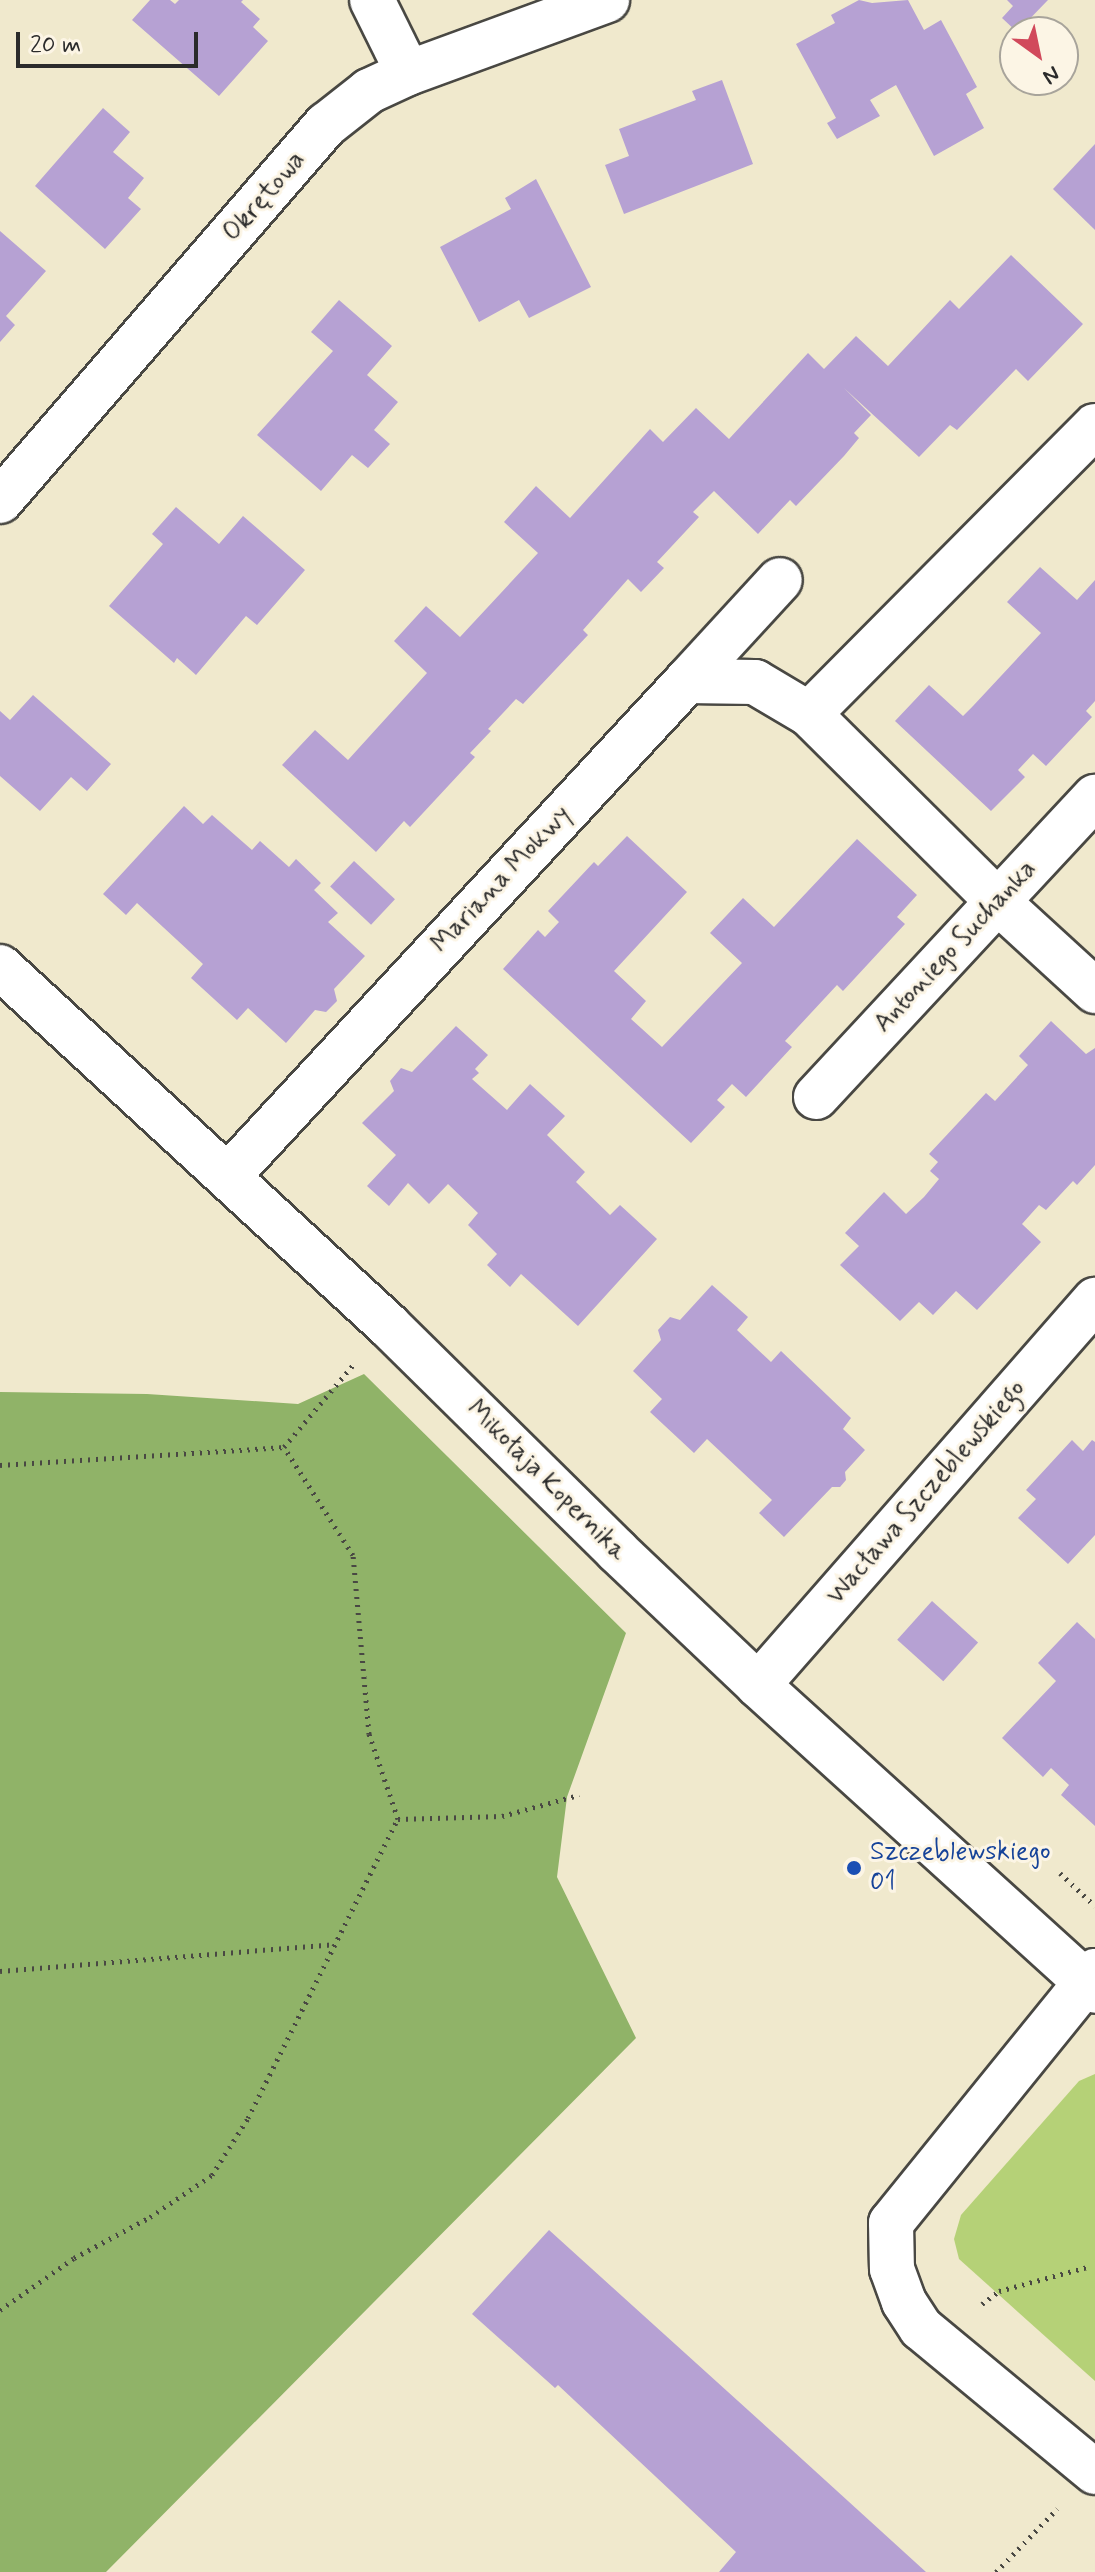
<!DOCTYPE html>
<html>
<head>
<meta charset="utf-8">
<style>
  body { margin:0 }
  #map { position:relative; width:1095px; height:2572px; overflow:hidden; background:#f0e9cd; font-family:Mynerve,sans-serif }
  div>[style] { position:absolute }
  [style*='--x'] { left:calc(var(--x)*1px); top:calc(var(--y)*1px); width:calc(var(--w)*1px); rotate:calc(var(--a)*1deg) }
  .green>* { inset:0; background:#b5d177 }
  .forest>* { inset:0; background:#90b368 }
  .building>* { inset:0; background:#b6a1d3; transform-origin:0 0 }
  .path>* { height:5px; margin-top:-2.5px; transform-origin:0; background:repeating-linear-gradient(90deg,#494843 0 2px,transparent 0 8px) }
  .roads { filter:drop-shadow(2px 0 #494843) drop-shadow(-2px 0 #494843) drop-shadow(0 2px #494843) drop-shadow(0 -2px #494843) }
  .minor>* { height:44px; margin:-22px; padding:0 22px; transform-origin:22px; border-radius:22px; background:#fff }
  .dots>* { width:22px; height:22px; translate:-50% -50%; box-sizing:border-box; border:4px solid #fcf5e5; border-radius:50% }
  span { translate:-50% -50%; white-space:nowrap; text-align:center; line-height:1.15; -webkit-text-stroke:6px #fcf5e5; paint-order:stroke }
  .street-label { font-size:26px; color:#2b2b2b }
  .transit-label { font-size:26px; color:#164399 }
  .left { translate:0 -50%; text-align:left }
  .north { position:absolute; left:999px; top:16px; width:80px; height:80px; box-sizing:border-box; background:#fcf5e5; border:2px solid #a8a49b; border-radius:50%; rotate:147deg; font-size:22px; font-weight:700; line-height:32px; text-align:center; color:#2b2b2b }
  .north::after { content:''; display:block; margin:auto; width:28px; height:36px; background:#d1495b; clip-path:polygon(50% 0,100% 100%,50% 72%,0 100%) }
  .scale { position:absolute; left:16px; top:32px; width:182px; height:36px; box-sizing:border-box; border:4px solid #2b2b2b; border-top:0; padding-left:10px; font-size:24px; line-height:28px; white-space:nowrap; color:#2b2b2b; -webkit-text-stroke:6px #fcf5e5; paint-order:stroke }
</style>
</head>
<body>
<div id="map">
  <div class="green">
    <i style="clip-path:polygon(1095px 2074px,1095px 2381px,959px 2259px,954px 2239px,961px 2215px,1079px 2081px)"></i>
  </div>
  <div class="forest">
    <i style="clip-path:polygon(364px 1374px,626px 1633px,567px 1797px,557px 1877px,636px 2038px,106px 2572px,0 2572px,0 1392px,147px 1394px,298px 1404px)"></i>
  </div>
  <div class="building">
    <i style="clip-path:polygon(150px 0,170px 0,175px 4px,179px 0,243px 0,241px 2px,260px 19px,253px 27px,268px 41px,219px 96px,132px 20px)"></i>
    <i style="clip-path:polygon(859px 0,872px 3px,908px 0,924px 30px,941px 20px,977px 87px,966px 94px,984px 128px,934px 156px,896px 85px,870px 100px,880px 116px,837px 139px,827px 123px,836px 118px,796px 44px,835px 23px,831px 15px)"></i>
    <i style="clip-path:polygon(1007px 0,1048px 0,1017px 32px,1002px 18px,1013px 6px)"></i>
    <i style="clip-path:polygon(722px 80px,753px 164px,624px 214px,605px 165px,629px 156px,619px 129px,696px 100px,692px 91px)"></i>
    <i style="clip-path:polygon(103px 108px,130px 132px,113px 152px,144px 178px,128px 198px,141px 209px,105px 249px,35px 186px)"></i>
    <i style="clip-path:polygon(1095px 144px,1095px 230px,1053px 189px)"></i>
    <i style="clip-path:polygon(536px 179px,591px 287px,529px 318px,519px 300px,479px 322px,440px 247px,511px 209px,505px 198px)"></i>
    <i style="clip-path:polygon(0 231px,46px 271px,6px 316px,15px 325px,0 342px)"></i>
    <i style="clip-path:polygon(1011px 255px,1083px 324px,1028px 381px,1016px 369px,957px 430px,950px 425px,919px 457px,844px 388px,871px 415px,854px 433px,859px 438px,844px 456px,796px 506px,790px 500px,758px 534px,714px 491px,693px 512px,699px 517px,657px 562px,664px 568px,641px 592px,628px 579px,583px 630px,588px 635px,523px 704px,516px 699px,488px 729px,491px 731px,470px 753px,475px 757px,410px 827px,404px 821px,376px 852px,282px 765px,315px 730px,348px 760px,427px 673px,394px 641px,426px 606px,460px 637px,538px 553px,504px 522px,536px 486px,570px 518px,650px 429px,663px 442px,696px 408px,729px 439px,808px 353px,824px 369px,856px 336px,888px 366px,950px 300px,959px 309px)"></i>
    <i style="clip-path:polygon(339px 300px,392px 346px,367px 375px,398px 402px,374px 430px,390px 444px,368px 468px,352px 455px,321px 491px,257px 435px,333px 351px,311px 332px)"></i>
    <i style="clip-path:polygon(176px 507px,219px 544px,243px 516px,305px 570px,257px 625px,246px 616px,196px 675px,177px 658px,174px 663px,109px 606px,163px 544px,152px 534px)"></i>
    <i style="clip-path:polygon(1040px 567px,1077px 600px,1095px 580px,1095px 701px,1086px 711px,1092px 717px,1046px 766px,1033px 754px,1018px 770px,1025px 777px,991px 811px,895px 721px,929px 685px,963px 716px,973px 706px,1041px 633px,1007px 602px)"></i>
    <i style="clip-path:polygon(33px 695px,111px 764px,87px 791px,71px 777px,40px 811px,0 776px,0 711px,10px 720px)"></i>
    <i style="clip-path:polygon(184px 806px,203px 824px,212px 815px,252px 850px,260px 841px,289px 867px,296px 859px,321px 883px,314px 890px,338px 913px,328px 922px,365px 956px,334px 989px,337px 1001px,326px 1012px,315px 1010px,286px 1043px,248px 1008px,237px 1020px,191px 978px,203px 964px,137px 903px,126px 915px,103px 894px)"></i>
    <i style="clip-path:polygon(627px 836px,687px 892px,614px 971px,646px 1001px,631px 1019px,662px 1047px,742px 963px,710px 933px,743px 898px,774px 927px,857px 839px,917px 895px,897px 917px,905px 924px,843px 991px,837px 985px,785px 1041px,792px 1047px,746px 1097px,732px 1084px,717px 1100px,725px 1107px,691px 1143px,503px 969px,538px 930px,545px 937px,559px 922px,548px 911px,594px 862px,598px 866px)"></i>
    <i style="left:354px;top:861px;width:56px;height:35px;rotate:43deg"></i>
    <i style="clip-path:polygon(1051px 1021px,1086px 1054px,1095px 1048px,1095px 1165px,1077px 1185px,1073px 1181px,1046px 1210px,1039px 1205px,1022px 1224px,1041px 1242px,977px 1310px,956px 1291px,933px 1315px,919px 1302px,900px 1321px,840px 1265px,859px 1246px,845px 1233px,884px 1192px,906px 1214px,924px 1197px,939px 1179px,930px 1171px,938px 1162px,929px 1154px,986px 1093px,995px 1101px,1028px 1065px,1019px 1056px)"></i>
    <i style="clip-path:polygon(456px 1026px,488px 1055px,475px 1069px,479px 1073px,472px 1079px,507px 1110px,530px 1084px,565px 1116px,547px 1135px,585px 1172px,576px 1182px,610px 1215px,620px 1205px,657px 1239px,578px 1326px,521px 1274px,510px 1287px,487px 1265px,497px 1254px,468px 1225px,478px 1213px,448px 1184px,429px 1204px,408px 1183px,389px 1206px,367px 1186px,396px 1155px,362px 1123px,394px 1091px,390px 1081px,401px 1068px,412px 1072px)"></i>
    <i style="clip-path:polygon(712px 1285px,748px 1317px,737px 1330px,771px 1362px,781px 1351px,851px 1418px,843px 1429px,865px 1450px,845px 1472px,846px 1480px,840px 1487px,832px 1487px,784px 1537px,759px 1513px,772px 1500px,707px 1439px,694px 1453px,650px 1412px,662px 1399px,633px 1371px,661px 1340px,658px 1330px,670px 1317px,680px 1320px)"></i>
    <i style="clip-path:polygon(1072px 1440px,1083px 1451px,1092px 1440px,1095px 1442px,1095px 1535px,1068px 1564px,1018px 1518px,1036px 1499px,1026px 1490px)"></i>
    <i style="left:932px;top:1601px;width:62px;height:52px;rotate:42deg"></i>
    <i style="clip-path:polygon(1077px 1622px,1095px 1639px,1095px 1826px,1061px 1795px,1069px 1785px,1051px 1768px,1043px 1777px,1002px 1738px,1056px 1681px,1038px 1663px)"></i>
    <i style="clip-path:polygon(549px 2230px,781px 2440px,926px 2572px,719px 2572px,736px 2552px,558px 2385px,555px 2388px,472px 2314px)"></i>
  </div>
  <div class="path">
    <i style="--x:0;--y:1465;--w:285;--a:-3.6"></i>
    <i style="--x:284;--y:1447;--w:109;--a:-49.9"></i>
    <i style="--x:398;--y:1819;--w:104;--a:-1.7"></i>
    <i style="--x:502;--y:1816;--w:80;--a:-15.3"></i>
    <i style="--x:1060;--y:1873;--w:48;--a:43.3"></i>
    <i style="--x:0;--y:1971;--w:335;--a:-4.6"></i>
    <i style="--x:982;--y:2304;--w:21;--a:-37"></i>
    <i style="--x:999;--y:2291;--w:95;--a:-15.2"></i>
    <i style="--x:0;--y:2310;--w:90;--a:-35.1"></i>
    <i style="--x:74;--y:2258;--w:86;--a:-28.3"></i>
    <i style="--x:150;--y:2217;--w:75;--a:-34.1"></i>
    <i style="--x:212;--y:2175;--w:67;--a:-57.7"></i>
    <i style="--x:248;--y:2118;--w:335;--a:-63.4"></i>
    <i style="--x:398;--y:1819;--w:90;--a:-108.8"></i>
    <i style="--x:369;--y:1734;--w:180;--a:-95.1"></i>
    <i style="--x:353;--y:1555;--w:128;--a:-122.6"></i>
    <i style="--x:996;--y:2572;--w:88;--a:-45.9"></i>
  </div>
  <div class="roads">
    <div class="minor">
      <i style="--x:372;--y:0;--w:81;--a:63.7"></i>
      <i style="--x:0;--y:501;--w:498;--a:-49.1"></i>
      <i style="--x:326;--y:125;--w:55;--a:-38.3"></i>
      <i style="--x:369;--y:91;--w:43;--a:-24.8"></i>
      <i style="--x:408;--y:73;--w:212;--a:-20.1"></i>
      <i style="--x:687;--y:681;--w:137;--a:-47.4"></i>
      <i style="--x:809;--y:714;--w:406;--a:-45.2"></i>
      <i style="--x:0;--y:967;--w:529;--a:42.7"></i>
      <i style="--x:389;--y:1326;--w:320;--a:44.6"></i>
      <i style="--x:617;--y:1551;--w:195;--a:43.5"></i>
      <i style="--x:758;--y:1685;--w:455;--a:42.2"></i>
      <i style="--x:816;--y:1097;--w:410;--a:-47.1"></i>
      <i style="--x:229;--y:1175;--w:674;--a:-47.17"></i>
      <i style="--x:687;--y:681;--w:68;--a:0.8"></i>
      <i style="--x:755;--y:682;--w:63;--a:30.7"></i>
      <i style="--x:809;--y:714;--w:267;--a:44.8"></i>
      <i style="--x:998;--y:902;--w:132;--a:42.5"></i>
      <i style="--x:758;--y:1685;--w:512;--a:-48.8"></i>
      <i style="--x:1095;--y:1971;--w:324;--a:129"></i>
      <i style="--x:891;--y:2223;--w:46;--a:88.8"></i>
      <i style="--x:892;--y:2269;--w:35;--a:70"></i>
      <i style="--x:904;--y:2302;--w:31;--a:57"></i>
      <i style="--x:921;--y:2328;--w:226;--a:39.6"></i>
    </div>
  </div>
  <div class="dots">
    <i style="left:854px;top:1868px;background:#1a4fb4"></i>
  </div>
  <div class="street-label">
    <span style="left:265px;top:197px;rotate:-49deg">Okrętowa</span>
    <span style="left:502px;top:880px;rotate:-47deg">Mariana Mokwy</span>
    <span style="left:956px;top:947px;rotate:-47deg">Antoniego Suchanka</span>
    <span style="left:546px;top:1481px;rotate:45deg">Mikołaja Kopernika</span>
    <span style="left:927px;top:1493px;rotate:-49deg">Wacława Szczeblewskiego</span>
  </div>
  <div class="transit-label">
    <span class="left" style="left:870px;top:1868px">Szczeblewskiego<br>01</span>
  </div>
  <div class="north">N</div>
  <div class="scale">20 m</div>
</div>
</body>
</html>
